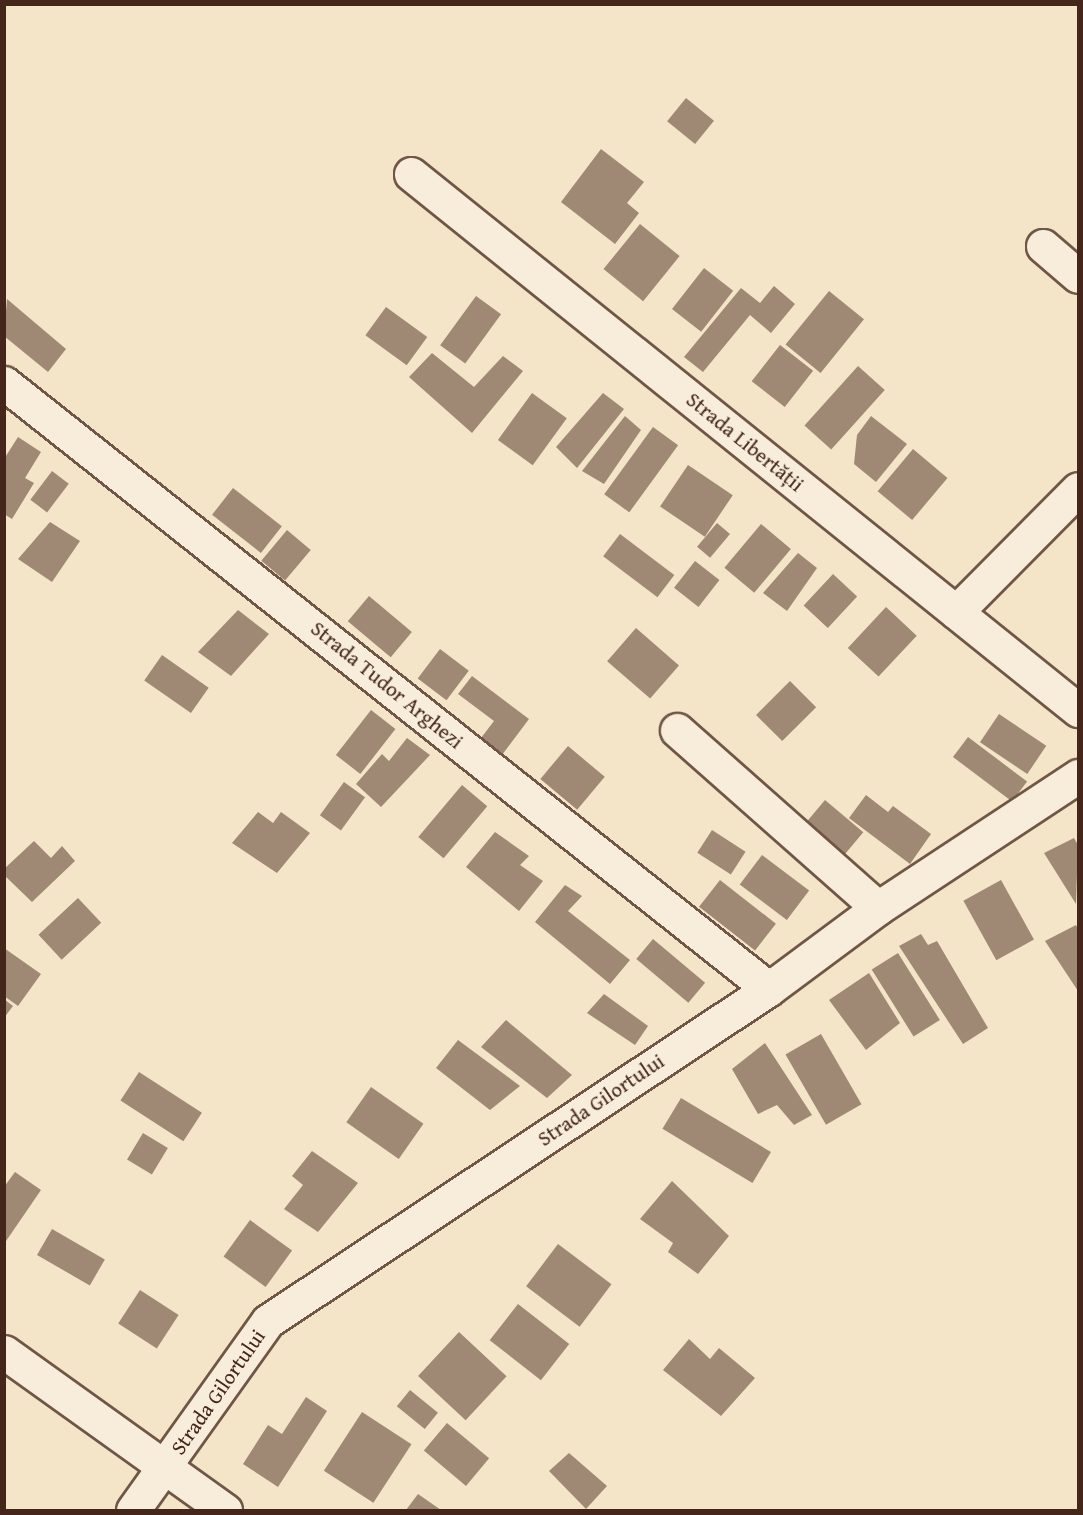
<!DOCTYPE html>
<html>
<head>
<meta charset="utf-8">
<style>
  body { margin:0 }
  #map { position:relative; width:1083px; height:1515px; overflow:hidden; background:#f4e4c8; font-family:"Gentium Book Plus",serif }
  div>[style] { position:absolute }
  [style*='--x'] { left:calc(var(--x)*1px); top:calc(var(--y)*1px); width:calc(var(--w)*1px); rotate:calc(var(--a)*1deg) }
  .building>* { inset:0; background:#a08974; transform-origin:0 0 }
  .roads { filter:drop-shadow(2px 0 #705646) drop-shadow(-2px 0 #705646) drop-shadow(0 2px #705646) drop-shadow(0 -2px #705646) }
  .minor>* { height:33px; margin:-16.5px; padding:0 16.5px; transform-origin:16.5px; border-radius:16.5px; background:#f8eddb }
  span { translate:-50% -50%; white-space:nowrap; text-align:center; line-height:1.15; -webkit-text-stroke:4.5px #f8eddb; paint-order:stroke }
  .street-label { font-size:21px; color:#44271a }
  .frame { position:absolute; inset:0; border:6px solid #44271a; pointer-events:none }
</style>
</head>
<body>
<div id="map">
  <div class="building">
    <i style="left:686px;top:98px;width:36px;height:30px;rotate:39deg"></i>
    <i style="clip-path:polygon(601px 149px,644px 182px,627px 203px,639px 213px,615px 244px,561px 202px)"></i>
    <i style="left:640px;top:224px;width:51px;height:58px;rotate:39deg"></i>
    <i style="left:704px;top:268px;width:37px;height:52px;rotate:38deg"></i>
    <i style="clip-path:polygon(774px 286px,795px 304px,771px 333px,750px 315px,703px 372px,684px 357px,741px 288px,760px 303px)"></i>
    <i style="left:829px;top:291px;width:45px;height:69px;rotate:39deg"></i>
    <i style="left:476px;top:296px;width:31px;height:61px;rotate:36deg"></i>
    <i style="clip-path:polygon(7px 299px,66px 349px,48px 372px,4px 336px)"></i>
    <i style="left:386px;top:307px;width:51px;height:35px;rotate:36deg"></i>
    <i style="left:780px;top:345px;width:42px;height:46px;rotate:38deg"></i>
    <i style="clip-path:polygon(432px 353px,474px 387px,503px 356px,523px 371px,472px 433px,409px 377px)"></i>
    <i style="left:858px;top:366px;width:36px;height:80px;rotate:42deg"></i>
    <i style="left:532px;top:393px;width:43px;height:58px;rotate:36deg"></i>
    <i style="clip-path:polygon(603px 393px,624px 409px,577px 468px,556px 447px)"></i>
    <i style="clip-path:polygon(625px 416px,641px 430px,604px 484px,582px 471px)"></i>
    <i style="clip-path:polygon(871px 416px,907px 444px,876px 482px,854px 464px,857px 435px)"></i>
    <i style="left:653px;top:427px;width:31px;height:83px;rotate:36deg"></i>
    <i style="clip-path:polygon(18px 437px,41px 452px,25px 478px,34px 483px,12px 519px,4px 514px,4px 459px)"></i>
    <i style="left:913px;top:449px;width:45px;height:55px;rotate:40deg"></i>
    <i style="left:688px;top:465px;width:54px;height:50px;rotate:34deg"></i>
    <i style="left:52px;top:471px;width:21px;height:36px;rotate:37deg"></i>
    <i style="left:233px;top:488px;width:62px;height:34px;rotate:38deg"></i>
    <i style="clip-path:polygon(50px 522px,80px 541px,52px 582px,18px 559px)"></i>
    <i style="left:717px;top:523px;width:17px;height:31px;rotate:40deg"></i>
    <i style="left:761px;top:524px;width:39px;height:57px;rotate:40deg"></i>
    <i style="left:287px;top:530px;width:31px;height:40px;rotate:40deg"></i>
    <i style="left:620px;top:534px;width:68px;height:28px;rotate:37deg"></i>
    <i style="clip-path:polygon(798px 553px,817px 568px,787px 611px,763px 593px)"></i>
    <i style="left:695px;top:561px;width:31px;height:34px;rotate:38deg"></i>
    <i style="left:833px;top:574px;width:33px;height:43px;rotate:43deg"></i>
    <i style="left:369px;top:596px;width:56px;height:33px;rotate:40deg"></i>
    <i style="left:886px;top:607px;width:42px;height:56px;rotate:43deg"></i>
    <i style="clip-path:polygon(238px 610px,269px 634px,231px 676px,198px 652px)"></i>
    <i style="left:636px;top:628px;width:57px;height:44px;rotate:41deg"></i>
    <i style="left:440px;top:649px;width:36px;height:37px;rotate:37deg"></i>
    <i style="left:162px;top:655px;width:57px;height:31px;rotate:35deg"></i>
    <i style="clip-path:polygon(472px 676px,529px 719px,502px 755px,481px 738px,494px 721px,458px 694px)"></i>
    <i style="left:790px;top:681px;width:37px;height:48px;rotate:45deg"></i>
    <i style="left:371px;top:710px;width:31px;height:57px;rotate:38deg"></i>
    <i style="left:999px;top:714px;width:57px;height:34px;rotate:34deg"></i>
    <i style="left:968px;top:737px;width:74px;height:25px;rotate:37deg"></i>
    <i style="clip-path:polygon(407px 738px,430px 755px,381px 807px,356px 784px,382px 754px,389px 761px)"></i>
    <i style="left:568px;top:746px;width:48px;height:43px;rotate:40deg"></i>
    <i style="left:344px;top:782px;width:26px;height:41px;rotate:36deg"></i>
    <i style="left:462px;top:785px;width:33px;height:68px;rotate:40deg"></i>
    <i style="clip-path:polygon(866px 795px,888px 812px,893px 806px,931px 834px,910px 864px,849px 818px)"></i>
    <i style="left:825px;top:800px;width:50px;height:31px;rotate:40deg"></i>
    <i style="clip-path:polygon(258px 812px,273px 823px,281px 812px,310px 833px,277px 873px,232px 843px)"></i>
    <i style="left:712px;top:830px;width:40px;height:27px;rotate:33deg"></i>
    <i style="clip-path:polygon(495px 832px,529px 856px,520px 865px,543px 881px,519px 911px,466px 867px)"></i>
    <i style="clip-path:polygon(1074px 838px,1078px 845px,1076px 904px,1044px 853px)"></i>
    <i style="clip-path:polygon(34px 841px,51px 858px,62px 846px,75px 861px,32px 902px,4px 875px,4px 869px)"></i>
    <i style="left:762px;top:855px;width:59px;height:37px;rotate:37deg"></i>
    <i style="left:720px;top:880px;width:71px;height:34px;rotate:38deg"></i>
    <i style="left:1001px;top:880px;width:68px;height:43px;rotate:61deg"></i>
    <i style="clip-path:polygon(565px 885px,582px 896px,568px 911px,630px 960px,610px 984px,535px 922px)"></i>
    <i style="left:78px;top:898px;width:34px;height:54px;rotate:47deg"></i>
    <i style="clip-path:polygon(1076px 925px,1078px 929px,1078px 991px,1045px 941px)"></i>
    <i style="clip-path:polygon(921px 934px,928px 945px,937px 941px,988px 1028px,963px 1044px,899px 946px)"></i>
    <i style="left:653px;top:939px;width:68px;height:26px;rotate:40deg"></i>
    <i style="clip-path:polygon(4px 948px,41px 974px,18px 1006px,4px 996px)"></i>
    <i style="left:898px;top:953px;width:79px;height:31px;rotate:58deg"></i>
    <i style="clip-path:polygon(869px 973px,900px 1023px,866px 1050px,829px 1000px)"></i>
    <i style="clip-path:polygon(604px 994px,648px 1026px,635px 1045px,587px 1013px)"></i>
    <i style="clip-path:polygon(4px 999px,13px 1006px,4px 1018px)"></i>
    <i style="clip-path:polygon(506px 1020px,572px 1075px,547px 1098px,481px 1047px)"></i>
    <i style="left:821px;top:1034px;width:81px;height:41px;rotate:60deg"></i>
    <i style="clip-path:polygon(458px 1040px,520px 1086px,490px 1110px,436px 1068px)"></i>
    <i style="clip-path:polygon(765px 1043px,812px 1115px,794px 1125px,777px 1105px,758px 1114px,732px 1069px)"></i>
    <i style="left:139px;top:1072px;width:75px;height:34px;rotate:33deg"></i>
    <i style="left:371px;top:1087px;width:64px;height:43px;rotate:35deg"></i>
    <i style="left:681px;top:1098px;width:105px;height:36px;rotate:31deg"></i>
    <i style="left:143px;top:1133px;width:29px;height:31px;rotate:31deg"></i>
    <i style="clip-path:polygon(312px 1151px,358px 1183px,318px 1232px,284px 1209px,303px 1185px,292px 1176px)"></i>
    <i style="clip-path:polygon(15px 1172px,41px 1190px,4px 1244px,4px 1187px)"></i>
    <i style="clip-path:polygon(672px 1181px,729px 1236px,698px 1274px,668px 1252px,673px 1243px,640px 1219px)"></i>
    <i style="left:250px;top:1220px;width:52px;height:45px;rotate:36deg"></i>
    <i style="left:52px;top:1229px;width:61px;height:30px;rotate:30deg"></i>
    <i style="left:558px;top:1244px;width:67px;height:53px;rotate:37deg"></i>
    <i style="left:140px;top:1290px;width:46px;height:40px;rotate:33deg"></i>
    <i style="left:518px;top:1304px;width:65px;height:46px;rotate:38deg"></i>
    <i style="left:459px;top:1332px;width:65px;height:60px;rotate:43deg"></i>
    <i style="clip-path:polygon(689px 1339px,710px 1359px,719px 1348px,755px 1378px,721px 1416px,663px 1370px)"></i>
    <i style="left:410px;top:1390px;width:36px;height:21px;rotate:39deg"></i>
    <i style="clip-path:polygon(306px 1397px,327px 1411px,278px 1487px,243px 1464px,268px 1425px,282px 1434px)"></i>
    <i style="left:362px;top:1412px;width:59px;height:70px;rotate:33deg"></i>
    <i style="left:447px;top:1423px;width:55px;height:36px;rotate:40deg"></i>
    <i style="clip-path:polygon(569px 1453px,607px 1486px,586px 1509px,549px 1471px)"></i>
    <i style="clip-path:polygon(418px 1494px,441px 1510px,406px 1510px)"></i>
  </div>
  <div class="roads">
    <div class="minor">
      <i style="--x:411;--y:174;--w:856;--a:38.79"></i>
      <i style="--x:1043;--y:246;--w:46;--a:40.6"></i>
      <i style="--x:4;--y:383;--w:976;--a:38.38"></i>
      <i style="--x:956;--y:612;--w:173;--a:-45.2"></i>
      <i style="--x:677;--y:730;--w:268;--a:41.5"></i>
      <i style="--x:4;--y:1352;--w:272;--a:35.6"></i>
      <i style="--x:133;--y:1510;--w:232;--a:-54.5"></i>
      <i style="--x:268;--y:1321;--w:601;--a:-33.53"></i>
      <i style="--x:769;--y:989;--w:136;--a:-36.6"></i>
      <i style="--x:878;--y:908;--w:240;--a:-33.4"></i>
    </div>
  </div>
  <div class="street-label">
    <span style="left:745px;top:442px;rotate:39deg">Strada Libertății</span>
    <span style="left:387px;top:685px;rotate:39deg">Strada Tudor Arghezi</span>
    <span style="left:601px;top:1100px;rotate:-34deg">Strada Gilortului</span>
    <span style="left:218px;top:1392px;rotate:-55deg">Strada Gilortului</span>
  </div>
  <div class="frame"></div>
</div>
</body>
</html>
